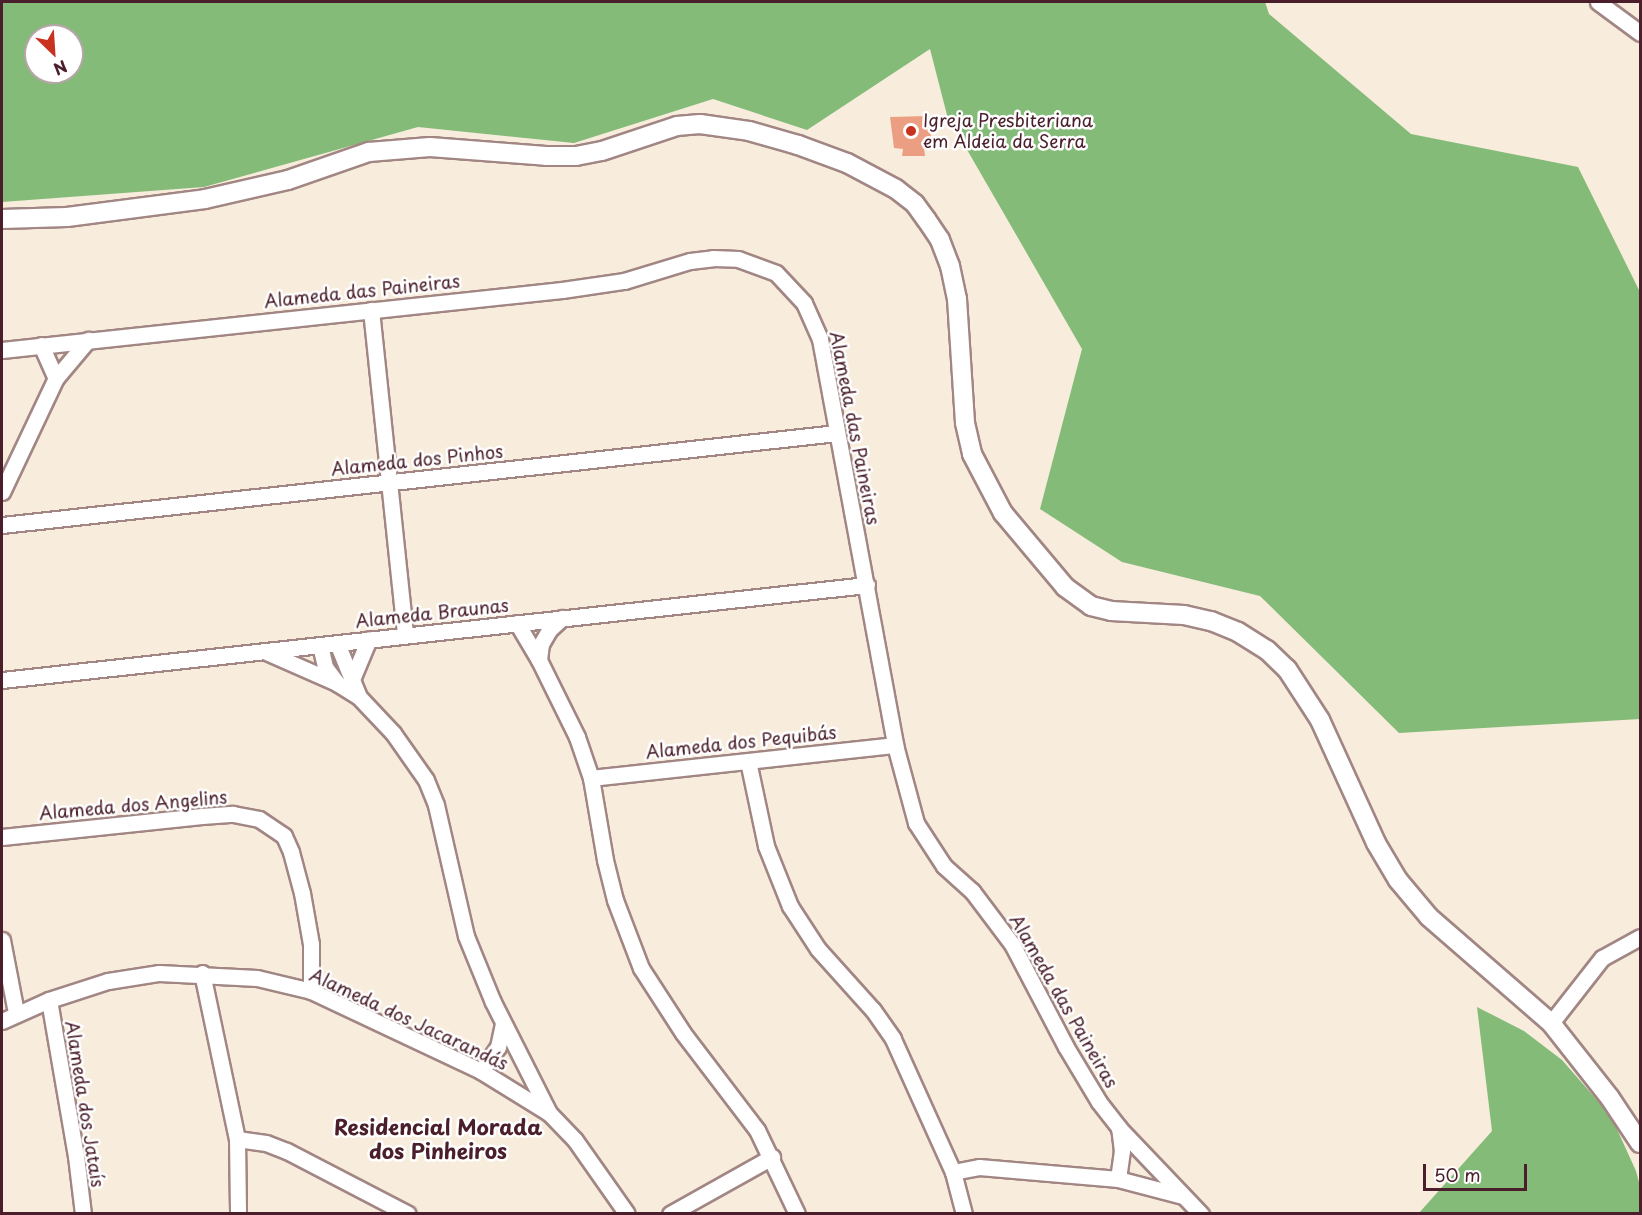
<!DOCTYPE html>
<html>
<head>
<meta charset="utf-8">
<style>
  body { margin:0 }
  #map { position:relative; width:1642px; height:1215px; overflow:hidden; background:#f8ecdc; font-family:"Playpen Sans",sans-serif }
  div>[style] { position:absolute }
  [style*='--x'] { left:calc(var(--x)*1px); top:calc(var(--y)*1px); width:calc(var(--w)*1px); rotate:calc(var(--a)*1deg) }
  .forest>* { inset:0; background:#84bb78 }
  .building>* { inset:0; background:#eb9e81 }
  .roads { filter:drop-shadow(2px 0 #a18684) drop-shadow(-2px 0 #a18684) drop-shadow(0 2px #a18684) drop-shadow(0 -2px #a18684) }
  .minor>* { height:15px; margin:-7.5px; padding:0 7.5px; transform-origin:7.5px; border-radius:7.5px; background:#fff }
  .tertiary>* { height:18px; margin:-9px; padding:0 9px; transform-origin:9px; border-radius:9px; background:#fff }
  .dots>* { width:16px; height:16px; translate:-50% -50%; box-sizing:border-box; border:3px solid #fff; border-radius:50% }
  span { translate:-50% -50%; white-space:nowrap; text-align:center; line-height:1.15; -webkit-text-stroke:5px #fff; paint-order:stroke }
  .poi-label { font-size:18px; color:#4a1f2b }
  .left { translate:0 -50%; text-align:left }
  .street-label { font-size:18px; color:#4a1f2b }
  .quarter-label { font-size:21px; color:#4a1f2b; font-weight:700 }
  .frame { position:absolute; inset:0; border:3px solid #4a1f2b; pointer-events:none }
  .north { position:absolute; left:24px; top:24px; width:60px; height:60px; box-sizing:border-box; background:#fff; border:2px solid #b7a5aa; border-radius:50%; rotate:155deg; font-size:16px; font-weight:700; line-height:24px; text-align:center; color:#4a1f2b }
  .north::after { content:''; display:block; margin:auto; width:21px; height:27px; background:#c8321e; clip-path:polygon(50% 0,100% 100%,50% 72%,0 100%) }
  .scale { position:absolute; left:1423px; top:1164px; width:104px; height:27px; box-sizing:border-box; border:3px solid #4a1f2b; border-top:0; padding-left:8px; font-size:18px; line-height:21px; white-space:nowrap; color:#4a1f2b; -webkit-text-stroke:4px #fff; paint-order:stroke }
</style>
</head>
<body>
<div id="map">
  <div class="forest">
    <i style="clip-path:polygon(evenodd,2px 2px,1265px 2px,1269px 14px,1411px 134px,1578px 167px,1640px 292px,1640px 719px,1399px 733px,1260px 596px,1122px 562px,1040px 509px,1082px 349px,947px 115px,930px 49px,807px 130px,713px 99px,574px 143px,418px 127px,204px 187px,2px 202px,2px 2px,36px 36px,72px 36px,72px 72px,36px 72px,36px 36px)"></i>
    <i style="clip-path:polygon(1477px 1007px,1524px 1031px,1562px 1060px,1611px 1116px,1636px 1171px,1640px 1186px,1640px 1213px,1419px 1213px,1492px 1131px)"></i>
  </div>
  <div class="building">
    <i style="clip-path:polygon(928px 116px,932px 145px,924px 147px,925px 156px,902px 156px,903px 149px,894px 148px,890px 117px)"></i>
  </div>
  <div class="roads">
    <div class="minor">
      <i style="--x:1598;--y:2;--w:52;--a:36.4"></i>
      <i style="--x:371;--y:310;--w:327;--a:84"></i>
      <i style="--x:41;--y:345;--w:36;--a:66"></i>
      <i style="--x:2;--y:350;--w:563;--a:-6.12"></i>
      <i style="--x:562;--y:290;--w:63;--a:-8.3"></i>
      <i style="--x:624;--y:281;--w:69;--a:-16.9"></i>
      <i style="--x:690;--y:261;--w:23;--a:-7"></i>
      <i style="--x:713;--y:258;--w:25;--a:2"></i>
      <i style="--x:738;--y:259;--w:40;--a:20.2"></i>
      <i style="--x:776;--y:273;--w:41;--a:47"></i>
      <i style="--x:804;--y:303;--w:39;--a:66"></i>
      <i style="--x:820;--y:339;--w:413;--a:79.5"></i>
      <i style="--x:895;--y:745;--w:81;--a:74.9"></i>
      <i style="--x:916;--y:823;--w:51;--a:56.9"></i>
      <i style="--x:944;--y:866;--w:38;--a:42"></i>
      <i style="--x:972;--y:891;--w:66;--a:53"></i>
      <i style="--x:1012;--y:944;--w:116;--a:62.3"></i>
      <i style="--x:1066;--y:1047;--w:64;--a:59"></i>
      <i style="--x:1099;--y:1102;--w:33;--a:52"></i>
      <i style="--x:1119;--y:1128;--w:119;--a:46.4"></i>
      <i style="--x:2;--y:492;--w:126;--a:-64.7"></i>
      <i style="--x:56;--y:378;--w:50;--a:-49.9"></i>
      <i style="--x:2;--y:525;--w:840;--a:-6.29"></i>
      <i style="--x:517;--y:623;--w:43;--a:59.3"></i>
      <i style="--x:539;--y:660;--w:86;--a:63.7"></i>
      <i style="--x:577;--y:737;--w:43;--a:71.1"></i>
      <i style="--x:591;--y:778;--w:83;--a:80.3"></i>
      <i style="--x:605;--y:860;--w:41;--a:76"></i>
      <i style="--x:615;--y:900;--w:73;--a:69.1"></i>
      <i style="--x:641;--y:968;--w:77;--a:57.1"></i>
      <i style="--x:683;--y:1033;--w:122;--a:52.7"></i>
      <i style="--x:757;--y:1130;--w:93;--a:64.5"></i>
      <i style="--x:337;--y:643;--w:58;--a:67.8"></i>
      <i style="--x:320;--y:645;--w:23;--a:77"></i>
      <i style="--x:325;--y:667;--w:21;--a:53"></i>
      <i style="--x:338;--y:684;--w:25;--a:32"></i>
      <i style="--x:359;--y:697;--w:50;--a:46.6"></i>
      <i style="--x:393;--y:733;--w:57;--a:54.9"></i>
      <i style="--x:426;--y:780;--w:27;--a:68"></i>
      <i style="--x:436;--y:805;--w:134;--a:77.1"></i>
      <i style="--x:466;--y:936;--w:71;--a:67.8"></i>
      <i style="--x:493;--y:1002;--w:124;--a:63.2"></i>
      <i style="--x:266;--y:652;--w:77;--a:23.6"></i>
      <i style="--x:539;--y:660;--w:16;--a:-83"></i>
      <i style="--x:541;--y:644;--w:16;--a:-60"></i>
      <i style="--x:549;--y:630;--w:18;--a:-43"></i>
      <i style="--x:353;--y:677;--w:41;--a:-67.2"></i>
      <i style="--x:2;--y:680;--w:870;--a:-6.27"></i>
      <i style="--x:748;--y:761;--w:87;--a:78"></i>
      <i style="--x:766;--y:846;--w:65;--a:68.2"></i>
      <i style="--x:790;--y:906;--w:51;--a:56.9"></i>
      <i style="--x:818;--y:949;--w:82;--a:48"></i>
      <i style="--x:873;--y:1010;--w:35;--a:55"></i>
      <i style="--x:893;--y:1039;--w:146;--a:65.7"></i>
      <i style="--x:953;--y:1172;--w:43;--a:75.3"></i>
      <i style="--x:591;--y:778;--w:306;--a:-6.2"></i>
      <i style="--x:2;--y:837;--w:201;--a:-6"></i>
      <i style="--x:202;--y:816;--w:31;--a:-4"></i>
      <i style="--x:233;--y:814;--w:26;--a:11"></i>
      <i style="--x:259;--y:819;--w:30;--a:34"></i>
      <i style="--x:284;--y:836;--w:17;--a:66"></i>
      <i style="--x:291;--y:852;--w:42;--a:75"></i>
      <i style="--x:302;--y:893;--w:52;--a:80"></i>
      <i style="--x:311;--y:944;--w:47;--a:90"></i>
      <i style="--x:2;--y:940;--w:74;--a:79.1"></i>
      <i style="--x:202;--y:973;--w:170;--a:78.1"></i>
      <i style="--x:237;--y:1139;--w:75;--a:89.2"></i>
      <i style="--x:49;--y:1000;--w:158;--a:80.2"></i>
      <i style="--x:76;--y:1156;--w:58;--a:83.1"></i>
      <i style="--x:2;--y:1021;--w:51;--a:-24.1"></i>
      <i style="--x:49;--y:1000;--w:62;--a:-17.9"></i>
      <i style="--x:108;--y:981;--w:52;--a:-8.9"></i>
      <i style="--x:159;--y:973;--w:98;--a:2.9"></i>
      <i style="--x:257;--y:978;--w:56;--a:13.5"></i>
      <i style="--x:311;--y:991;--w:188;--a:25.2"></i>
      <i style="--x:481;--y:1071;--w:80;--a:31.7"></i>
      <i style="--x:549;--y:1113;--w:37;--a:46"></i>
      <i style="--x:575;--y:1140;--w:90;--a:54.9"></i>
      <i style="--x:1551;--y:1023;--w:83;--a:-51.9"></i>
      <i style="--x:1602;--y:958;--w:43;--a:-28.9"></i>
      <i style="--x:481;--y:1071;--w:29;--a:-55"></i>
      <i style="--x:498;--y:1047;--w:24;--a:-78"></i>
      <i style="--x:237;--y:1139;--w:29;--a:8"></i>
      <i style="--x:266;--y:1143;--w:22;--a:21"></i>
      <i style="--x:287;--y:1151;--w:136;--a:27.5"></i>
      <i style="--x:953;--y:1172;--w:26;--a:-11"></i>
      <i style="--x:979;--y:1167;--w:140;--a:4.9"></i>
      <i style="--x:1118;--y:1179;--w:67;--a:14.7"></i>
      <i style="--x:1118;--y:1179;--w:28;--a:-82"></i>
      <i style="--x:1122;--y:1151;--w:23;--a:-97"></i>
      <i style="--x:670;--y:1214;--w:117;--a:-29.2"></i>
    </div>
    <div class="tertiary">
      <i style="--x:2;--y:219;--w:65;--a:-1.8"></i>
      <i style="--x:67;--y:217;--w:139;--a:-7.4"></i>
      <i style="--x:205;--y:199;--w:85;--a:-12.9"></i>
      <i style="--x:288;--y:180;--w:86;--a:-19.1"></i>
      <i style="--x:369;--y:152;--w:61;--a:-4.7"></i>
      <i style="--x:430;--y:147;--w:116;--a:4.4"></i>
      <i style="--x:546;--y:156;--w:30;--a:0"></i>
      <i style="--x:576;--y:156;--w:26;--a:-11"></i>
      <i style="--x:602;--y:151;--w:79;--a:-18.4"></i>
      <i style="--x:677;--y:126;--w:23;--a:-5"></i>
      <i style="--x:700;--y:124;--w:49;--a:8.1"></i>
      <i style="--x:749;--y:131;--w:51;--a:15.9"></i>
      <i style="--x:798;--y:145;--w:52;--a:20.2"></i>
      <i style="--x:847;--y:163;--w:55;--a:28"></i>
      <i style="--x:896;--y:189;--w:24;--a:38"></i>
      <i style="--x:915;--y:204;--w:19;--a:54"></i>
      <i style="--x:926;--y:219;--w:25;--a:56"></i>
      <i style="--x:940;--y:240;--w:28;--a:69"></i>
      <i style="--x:950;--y:266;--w:34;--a:78"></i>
      <i style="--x:957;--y:299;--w:124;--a:86.3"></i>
      <i style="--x:965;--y:423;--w:32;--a:77"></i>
      <i style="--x:972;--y:454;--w:67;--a:62.3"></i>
      <i style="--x:1003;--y:513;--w:97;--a:50"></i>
      <i style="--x:1065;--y:587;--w:32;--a:36"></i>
      <i style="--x:1091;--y:606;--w:21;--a:14"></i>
      <i style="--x:1111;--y:611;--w:73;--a:3.1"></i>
      <i style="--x:1184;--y:615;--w:28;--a:13"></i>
      <i style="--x:1211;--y:621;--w:29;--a:22"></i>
      <i style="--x:1238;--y:632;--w:34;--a:32"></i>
      <i style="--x:1267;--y:650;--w:28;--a:44"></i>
      <i style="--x:1287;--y:669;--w:61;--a:57.1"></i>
      <i style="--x:1320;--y:720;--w:135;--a:65.5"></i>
      <i style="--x:1376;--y:843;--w:43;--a:59.3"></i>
      <i style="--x:1398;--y:880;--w:48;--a:50"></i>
      <i style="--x:1429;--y:917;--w:162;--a:41"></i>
      <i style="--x:1551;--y:1023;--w:95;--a:51.8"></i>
      <i style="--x:1610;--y:1098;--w:54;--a:56.3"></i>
    </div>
  </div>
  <div class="dots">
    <i style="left:911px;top:131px;background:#c8321e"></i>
  </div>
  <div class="poi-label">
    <span class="left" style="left:923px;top:131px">Igreja Presbiteriana<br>em Aldeia da Serra</span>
  </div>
  <div class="street-label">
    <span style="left:362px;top:291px;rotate:-6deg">Alameda das Paineiras</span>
    <span style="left:855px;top:428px;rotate:79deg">Alameda das Paineiras</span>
    <span style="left:417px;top:460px;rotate:-6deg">Alameda dos Pinhos</span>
    <span style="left:432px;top:613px;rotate:-6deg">Alameda Braunas</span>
    <span style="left:741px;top:742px;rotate:-6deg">Alameda dos Pequibás</span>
    <span style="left:133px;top:805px;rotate:-5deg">Alameda dos Angelins</span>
    <span style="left:1064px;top:1001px;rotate:60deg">Alameda das Paineiras</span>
    <span style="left:409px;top:1019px;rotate:25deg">Alameda dos Jacarandás</span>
    <span style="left:85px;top:1104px;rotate:81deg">Alameda dos Jataís</span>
  </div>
  <div class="quarter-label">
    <span style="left:438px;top:1138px">Residencial Morada<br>dos Pinheiros</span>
  </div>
  <div class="frame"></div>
  <div class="north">N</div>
  <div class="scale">50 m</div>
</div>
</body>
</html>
